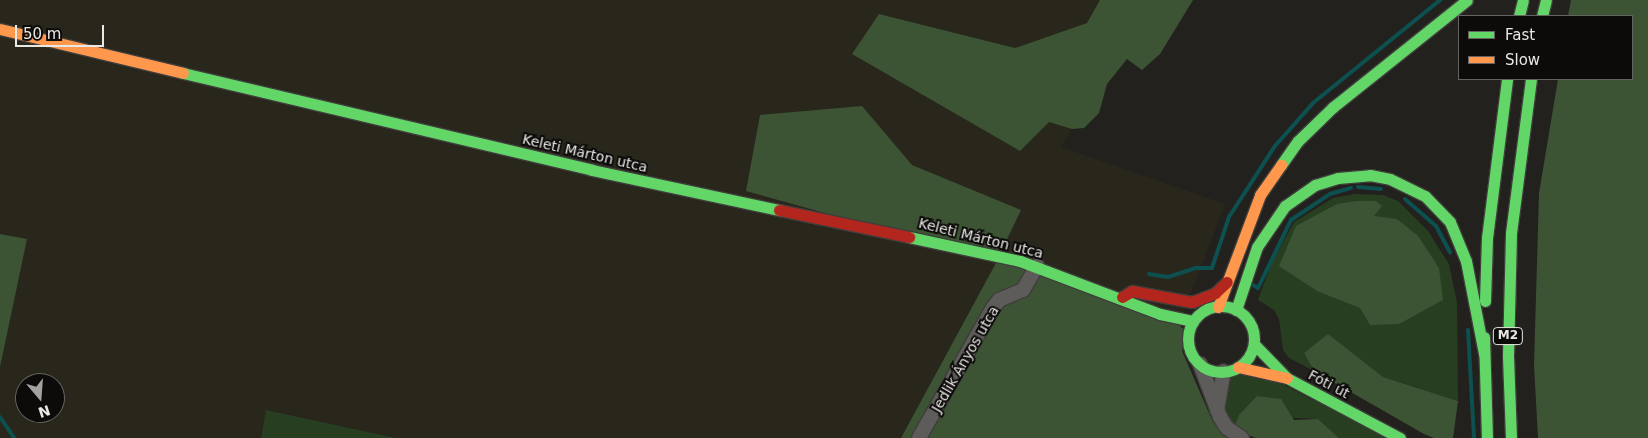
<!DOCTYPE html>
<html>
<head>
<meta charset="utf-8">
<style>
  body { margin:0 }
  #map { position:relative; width:1648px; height:438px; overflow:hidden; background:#22211e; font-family:"DejaVu Sans",sans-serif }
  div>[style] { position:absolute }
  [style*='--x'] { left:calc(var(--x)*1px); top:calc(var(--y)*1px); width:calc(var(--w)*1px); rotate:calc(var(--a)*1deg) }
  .built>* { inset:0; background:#29261c }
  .green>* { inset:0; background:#283e21 }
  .forest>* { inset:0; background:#3c5434 }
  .stream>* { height:4px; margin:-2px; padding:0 2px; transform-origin:2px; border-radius:2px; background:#0d5050 }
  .roads { filter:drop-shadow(1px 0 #3f3e3c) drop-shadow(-1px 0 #3f3e3c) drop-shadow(0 1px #3f3e3c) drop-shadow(0 -1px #3f3e3c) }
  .street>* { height:14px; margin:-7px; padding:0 7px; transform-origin:7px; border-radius:7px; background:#5d5c5a }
  .fast>* { height:11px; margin:-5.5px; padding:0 5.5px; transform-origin:5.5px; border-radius:5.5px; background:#63d668 }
  .fast>.ring { margin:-5.5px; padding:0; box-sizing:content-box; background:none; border:11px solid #63d668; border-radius:50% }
  .slow>* { height:11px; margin:-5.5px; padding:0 5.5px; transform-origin:5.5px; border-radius:5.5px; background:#ff974d }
  .jam>* { height:11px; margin:-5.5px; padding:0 5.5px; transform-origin:5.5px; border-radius:5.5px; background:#b3261e }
  span { translate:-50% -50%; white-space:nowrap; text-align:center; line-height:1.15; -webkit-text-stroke:4px #0c0b09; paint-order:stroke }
  .shield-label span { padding:1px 4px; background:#0c0b09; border:1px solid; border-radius:4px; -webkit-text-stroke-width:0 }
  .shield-label { font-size:12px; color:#e9e8e5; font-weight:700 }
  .street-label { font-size:14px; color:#e9e8e5 }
  .legend { position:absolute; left:1458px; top:15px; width:175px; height:65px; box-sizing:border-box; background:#0c0b09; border:1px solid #646361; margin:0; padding:6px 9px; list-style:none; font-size:15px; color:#e9e8e5 }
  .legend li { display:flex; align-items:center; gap:10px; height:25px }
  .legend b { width:25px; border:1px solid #646361 }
  .north { position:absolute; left:15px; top:373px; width:50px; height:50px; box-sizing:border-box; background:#0c0b09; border:1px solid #646361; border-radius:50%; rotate:162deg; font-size:14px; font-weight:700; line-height:20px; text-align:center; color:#e9e8e5 }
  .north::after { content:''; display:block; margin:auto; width:18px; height:22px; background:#a3a29f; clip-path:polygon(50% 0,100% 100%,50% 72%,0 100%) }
  .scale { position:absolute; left:15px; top:25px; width:89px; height:22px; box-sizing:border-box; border:2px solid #e9e8e5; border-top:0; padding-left:6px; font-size:15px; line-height:18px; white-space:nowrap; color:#e9e8e5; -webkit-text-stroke:4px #0c0b09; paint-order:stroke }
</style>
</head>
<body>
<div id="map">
  <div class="built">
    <i style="clip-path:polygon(evenodd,0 0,1100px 0,1087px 23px,1015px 48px,879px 14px,1049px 122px,1072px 129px,1061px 147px,1225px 204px,1179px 325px,997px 261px,901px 438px,396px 438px,267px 410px,261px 438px,0 438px,0 367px,26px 239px,0 234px,0 0,25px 383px,55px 383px,55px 413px,25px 413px,25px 383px)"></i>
  </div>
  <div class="green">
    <i style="clip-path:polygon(1355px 194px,1383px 195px,1398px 201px,1428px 231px,1449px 264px,1457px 303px,1458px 401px,1383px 377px,1328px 335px,1304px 353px,1314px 371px,1289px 358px,1283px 350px,1279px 319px,1274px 310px,1258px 300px,1272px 262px,1294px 222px,1333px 198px)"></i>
    <i style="clip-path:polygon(1233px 374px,1266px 376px,1387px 438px,1339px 438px,1318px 419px,1239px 415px,1235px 425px,1228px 417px,1223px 404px,1226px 381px)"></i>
    <i style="clip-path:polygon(266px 410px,396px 438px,261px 438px)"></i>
  </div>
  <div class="forest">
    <i style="clip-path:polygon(1100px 0,1193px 0,1160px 54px,1142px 70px,1127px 59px,1107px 84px,1099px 113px,1084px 128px,1072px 129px,1049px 122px,1020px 151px,852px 54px,879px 14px,1015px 48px,1087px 23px)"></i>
    <i style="clip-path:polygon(1571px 0,1648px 0,1648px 438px,1538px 438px,1534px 365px,1539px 193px,1558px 79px,1632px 79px,1632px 16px,1568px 16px)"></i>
    <i style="clip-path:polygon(862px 106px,912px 165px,1021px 210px,997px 260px,1179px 325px,1188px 334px,1182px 351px,1213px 422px,1229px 438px,901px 438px,997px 261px,746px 191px,760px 115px)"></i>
    <i style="clip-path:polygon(1356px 201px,1376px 201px,1382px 206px,1374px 216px,1397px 219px,1418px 236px,1439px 268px,1443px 300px,1399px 324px,1370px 325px,1360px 308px,1317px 291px,1279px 266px,1296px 226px,1337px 204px)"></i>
    <i style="clip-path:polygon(0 234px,27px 239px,0 367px)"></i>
    <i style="clip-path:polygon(1328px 334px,1383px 377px,1458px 401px,1453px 438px,1434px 438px,1424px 434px,1314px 371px,1304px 353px)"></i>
    <i style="clip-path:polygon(1257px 396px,1281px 399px,1294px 420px,1318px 419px,1339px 438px,1256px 438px,1248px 435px,1235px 425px,1239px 415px)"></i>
  </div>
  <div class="stream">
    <i style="--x:1358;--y:187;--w:23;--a:5"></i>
    <i style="--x:1405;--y:199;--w:41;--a:41.1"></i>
    <i style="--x:1436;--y:226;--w:30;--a:62"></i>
    <i style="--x:1149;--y:274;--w:19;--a:9"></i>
    <i style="--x:1168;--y:277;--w:28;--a:-18"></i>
    <i style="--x:1195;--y:268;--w:17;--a:0"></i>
    <i style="--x:1212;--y:268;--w:54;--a:-71.6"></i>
    <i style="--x:1229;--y:217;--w:85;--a:-57.1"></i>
    <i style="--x:1275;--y:146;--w:57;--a:-48.5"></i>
    <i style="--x:1313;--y:103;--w:164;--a:-39"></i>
    <i style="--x:1253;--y:285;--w:6;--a:31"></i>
    <i style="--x:1258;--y:288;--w:76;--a:-64.1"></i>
    <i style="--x:1291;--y:220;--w:47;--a:-33.7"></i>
    <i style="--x:1330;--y:194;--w:22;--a:-16"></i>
    <i style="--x:1468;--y:330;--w:108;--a:86.8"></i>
    <i style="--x:0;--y:417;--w:25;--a:56"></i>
  </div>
  <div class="roads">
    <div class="street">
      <i style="--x:1200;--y:364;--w:57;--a:69.3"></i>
      <i style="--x:1220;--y:417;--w:13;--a:58"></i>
      <i style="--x:1227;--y:428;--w:18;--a:34"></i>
      <i style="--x:1217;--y:410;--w:39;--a:-80"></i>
      <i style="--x:919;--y:438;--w:150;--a:-60.4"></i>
      <i style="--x:993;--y:308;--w:10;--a:-53"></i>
      <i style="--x:999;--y:300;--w:26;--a:-23"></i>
      <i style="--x:1023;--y:290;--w:28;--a:-60"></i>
    </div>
    <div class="fast">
      <i style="--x:1519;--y:16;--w:16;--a:-76"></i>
      <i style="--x:1542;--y:16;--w:16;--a:-76"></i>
      <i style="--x:183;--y:73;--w:420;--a:13.3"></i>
      <i style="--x:592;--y:170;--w:191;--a:12.1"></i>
      <i style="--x:1281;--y:165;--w:29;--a:-55"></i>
      <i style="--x:1298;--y:141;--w:49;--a:-44.2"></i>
      <i style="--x:1333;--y:107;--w:171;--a:-38.6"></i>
      <i style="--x:909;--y:237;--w:114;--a:12.2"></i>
      <i style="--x:1020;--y:261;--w:150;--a:20.7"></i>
      <i style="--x:1160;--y:314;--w:34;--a:12"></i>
      <i style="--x:1485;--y:301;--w:63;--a:-88.2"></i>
      <i style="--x:1487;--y:238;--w:160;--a:-82.8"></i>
      <i class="ring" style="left:1188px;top:306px;width:55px;height:55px"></i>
      <i style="--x:1236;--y:310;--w:66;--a:-71.6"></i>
      <i style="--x:1257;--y:247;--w:50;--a:-55.7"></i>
      <i style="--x:1285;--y:206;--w:37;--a:-35"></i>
      <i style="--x:1315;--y:185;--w:24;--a:-17"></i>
      <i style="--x:1338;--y:178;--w:32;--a:-5"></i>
      <i style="--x:1370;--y:175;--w:20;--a:11"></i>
      <i style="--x:1390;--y:179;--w:39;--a:26"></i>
      <i style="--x:1425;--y:196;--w:36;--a:46"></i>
      <i style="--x:1450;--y:222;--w:42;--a:67.7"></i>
      <i style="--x:1466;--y:261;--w:95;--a:79"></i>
      <i style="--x:1484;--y:337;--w:101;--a:88.3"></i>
      <i style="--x:1254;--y:344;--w:47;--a:45.9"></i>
      <i style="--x:1287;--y:378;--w:128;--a:28"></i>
      <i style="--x:1511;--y:438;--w:82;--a:-92.1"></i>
      <i style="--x:1508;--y:356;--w:123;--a:-88.6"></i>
      <i style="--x:1511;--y:233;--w:155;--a:-82.6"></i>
    </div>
    <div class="slow">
      <i style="--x:0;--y:29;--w:188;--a:13.5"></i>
      <i style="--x:1218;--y:307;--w:120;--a:-69.4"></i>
      <i style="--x:1260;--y:195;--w:37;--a:-55"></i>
      <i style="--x:1238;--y:367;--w:50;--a:12.7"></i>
    </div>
    <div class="jam">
      <i style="--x:779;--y:210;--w:133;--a:11.7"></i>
      <i style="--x:1122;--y:297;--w:12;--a:-31"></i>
      <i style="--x:1132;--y:291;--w:61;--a:10.4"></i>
      <i style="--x:1192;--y:302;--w:25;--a:-21"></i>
      <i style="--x:1215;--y:293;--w:16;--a:-43"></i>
    </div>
  </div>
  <div class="shield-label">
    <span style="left:1508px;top:336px">M2</span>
  </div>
  <div class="street-label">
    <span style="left:585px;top:153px;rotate:13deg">Keleti Márton utca</span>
    <span style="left:981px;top:238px;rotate:14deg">Keleti Márton utca</span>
    <span style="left:965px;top:359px;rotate:-60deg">Jedlik Ányos utca</span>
    <span style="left:1329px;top:384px;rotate:28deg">Fóti út</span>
  </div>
  <ul class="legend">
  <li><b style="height:6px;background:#63d668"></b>Fast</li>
  <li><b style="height:6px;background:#ff974d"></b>Slow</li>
  </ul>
  <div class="north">N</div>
  <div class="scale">50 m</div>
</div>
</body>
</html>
